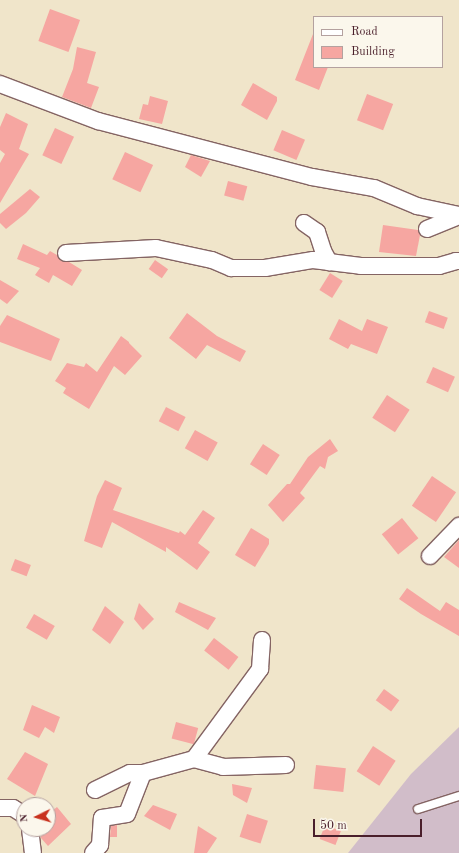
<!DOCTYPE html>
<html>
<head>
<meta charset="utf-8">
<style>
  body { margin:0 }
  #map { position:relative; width:459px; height:853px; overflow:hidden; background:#f0e5ca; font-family:"Old Standard TT",serif }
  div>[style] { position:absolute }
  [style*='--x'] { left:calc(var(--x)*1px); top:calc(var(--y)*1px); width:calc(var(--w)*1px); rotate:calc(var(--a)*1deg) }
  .industrial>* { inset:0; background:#d1bdc9 }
  .building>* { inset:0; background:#f6a6a1; transform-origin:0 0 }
  .roads { filter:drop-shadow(1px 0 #846463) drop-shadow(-1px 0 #846463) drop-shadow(0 1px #846463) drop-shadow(0 -1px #846463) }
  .service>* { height:8px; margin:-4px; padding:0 4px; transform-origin:4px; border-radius:4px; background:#fff }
  .minor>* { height:16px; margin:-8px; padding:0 8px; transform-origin:8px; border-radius:8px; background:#fff }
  span { translate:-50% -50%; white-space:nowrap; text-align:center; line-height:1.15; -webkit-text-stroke:3.5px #fbf7ec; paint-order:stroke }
  .legend { position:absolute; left:313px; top:16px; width:130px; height:52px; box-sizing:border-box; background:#fbf7ec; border:1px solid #b4a19f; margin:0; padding:5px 7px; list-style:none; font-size:12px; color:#4a1f2b }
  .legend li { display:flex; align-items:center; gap:8px; height:20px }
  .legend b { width:20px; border:1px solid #b4a19f }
  .north { position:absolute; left:16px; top:797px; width:40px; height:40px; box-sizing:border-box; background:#fbf7ec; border:1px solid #b4a19f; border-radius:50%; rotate:265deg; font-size:11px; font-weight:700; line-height:16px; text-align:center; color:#4a1f2b }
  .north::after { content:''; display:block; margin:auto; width:14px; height:18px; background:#c8321e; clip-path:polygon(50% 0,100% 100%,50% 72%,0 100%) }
  .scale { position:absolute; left:313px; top:819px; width:109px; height:18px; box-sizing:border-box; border:2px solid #4a1f2b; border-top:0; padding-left:5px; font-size:12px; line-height:14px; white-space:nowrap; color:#4a1f2b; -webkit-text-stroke:3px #fbf7ec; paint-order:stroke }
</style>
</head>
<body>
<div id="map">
  <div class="industrial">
    <i style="clip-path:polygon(459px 727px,459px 853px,348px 853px,411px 774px)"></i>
  </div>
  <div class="building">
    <i style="left:50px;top:9px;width:32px;height:34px;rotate:20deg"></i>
    <i style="clip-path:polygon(313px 34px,314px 67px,328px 67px,319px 90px,295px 80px)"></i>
    <i style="clip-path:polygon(77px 47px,96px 52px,87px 83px,99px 87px,91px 108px,62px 97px,73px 69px)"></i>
    <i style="clip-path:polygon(253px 83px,277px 97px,277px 101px,267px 120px,241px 105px)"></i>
    <i style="left:367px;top:94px;width:28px;height:28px;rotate:21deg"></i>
    <i style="clip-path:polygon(150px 96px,168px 101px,162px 124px,139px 119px,143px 104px,148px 105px)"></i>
    <i style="clip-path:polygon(6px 113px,28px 124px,19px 149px,29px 154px,0 203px,0 163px,5px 154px,0 150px,0 127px)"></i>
    <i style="left:55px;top:128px;width:21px;height:30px;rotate:25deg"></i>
    <i style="left:282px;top:130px;width:25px;height:22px;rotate:23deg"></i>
    <i style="left:125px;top:152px;width:31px;height:30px;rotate:25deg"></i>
    <i style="clip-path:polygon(191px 155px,210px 161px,201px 177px,185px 167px)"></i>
    <i style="left:228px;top:181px;width:20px;height:15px;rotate:15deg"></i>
    <i style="clip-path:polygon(30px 189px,40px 197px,26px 213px,6px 229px,0 223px,0 214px)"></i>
    <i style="clip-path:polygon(383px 225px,418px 230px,420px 235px,416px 256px,379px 252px)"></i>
    <i style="clip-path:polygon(23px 244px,47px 255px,50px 251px,57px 255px,61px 261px,69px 262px,82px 270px,72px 286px,53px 275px,49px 283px,35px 275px,40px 268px,17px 259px)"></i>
    <i style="left:155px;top:260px;width:16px;height:11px;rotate:35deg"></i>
    <i style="left:330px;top:273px;width:15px;height:20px;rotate:32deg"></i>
    <i style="clip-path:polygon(0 280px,19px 291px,7px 304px,0 299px)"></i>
    <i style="left:429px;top:311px;width:20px;height:12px;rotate:20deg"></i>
    <i style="clip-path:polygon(187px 313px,217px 336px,246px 351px,240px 362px,207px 345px,196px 359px,169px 338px)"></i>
    <i style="clip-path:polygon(7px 315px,60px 339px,51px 361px,0 342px,0 326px)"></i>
    <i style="clip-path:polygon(339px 319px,362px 331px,367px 319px,388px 327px,377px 354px,351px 344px,348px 349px,329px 339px)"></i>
    <i style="clip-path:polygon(121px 336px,129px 342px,129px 343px,142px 356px,125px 375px,114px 366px,89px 409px,63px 393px,66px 388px,55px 381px,67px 363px,84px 367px,86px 363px,97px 372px)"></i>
    <i style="left:433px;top:367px;width:24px;height:17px;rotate:24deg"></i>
    <i style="left:387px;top:395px;width:27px;height:27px;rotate:33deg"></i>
    <i style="left:166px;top:407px;width:22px;height:16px;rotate:27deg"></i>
    <i style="left:195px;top:430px;width:26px;height:21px;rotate:29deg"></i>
    <i style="clip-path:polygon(330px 439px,338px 451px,328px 457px,325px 469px,320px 466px,300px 493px,305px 498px,283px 522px,268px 505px,287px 484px,290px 484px,308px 457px)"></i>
    <i style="left:263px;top:444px;width:20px;height:24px;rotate:33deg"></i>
    <i style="left:432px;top:476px;width:29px;height:36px;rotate:34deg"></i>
    <i style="clip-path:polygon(105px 480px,122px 488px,113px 510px,179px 533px,180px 531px,185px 535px,203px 510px,215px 518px,198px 543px,210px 552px,197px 570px,166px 547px,166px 552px,112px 522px,102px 548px,84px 541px,97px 496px)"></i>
    <i style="left:402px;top:518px;width:26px;height:26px;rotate:51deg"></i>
    <i style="clip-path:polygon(251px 528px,269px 539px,269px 544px,255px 567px,235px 555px)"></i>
    <i style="clip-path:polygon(459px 540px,459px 568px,444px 557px)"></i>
    <i style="left:15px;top:559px;width:17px;height:12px;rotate:21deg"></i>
    <i style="clip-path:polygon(407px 588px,440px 611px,446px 602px,459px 610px,459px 636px,421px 614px,399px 599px)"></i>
    <i style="clip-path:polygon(179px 602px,216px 618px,208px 630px,175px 612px)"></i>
    <i style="clip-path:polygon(139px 603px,154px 619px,143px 630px,134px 619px)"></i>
    <i style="clip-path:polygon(105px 606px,124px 622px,110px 644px,92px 630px)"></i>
    <i style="left:34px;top:614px;width:24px;height:16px;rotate:30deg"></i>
    <i style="left:214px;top:638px;width:31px;height:16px;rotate:38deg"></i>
    <i style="left:384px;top:689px;width:19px;height:14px;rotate:36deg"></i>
    <i style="clip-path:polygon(32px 705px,60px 717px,54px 733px,45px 727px,39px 738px,23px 730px)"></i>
    <i style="left:176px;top:722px;width:23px;height:17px;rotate:15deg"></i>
    <i style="left:373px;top:746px;width:27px;height:30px;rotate:33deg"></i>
    <i style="clip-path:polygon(25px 752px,48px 764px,35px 796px,7px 779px)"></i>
    <i style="left:316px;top:765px;width:30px;height:24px;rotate:6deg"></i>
    <i style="clip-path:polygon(232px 784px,252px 788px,247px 803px,233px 795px)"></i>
    <i style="clip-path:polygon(153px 805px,177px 814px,170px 830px,144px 816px)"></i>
    <i style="clip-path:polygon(57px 807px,71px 824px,48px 846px,41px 838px,40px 829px,48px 829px,48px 814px)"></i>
    <i style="left:247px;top:814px;width:22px;height:24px;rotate:18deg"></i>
    <i style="clip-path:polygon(117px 825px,117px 837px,110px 837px,111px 826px)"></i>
    <i style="left:325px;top:825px;width:17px;height:15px;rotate:21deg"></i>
    <i style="clip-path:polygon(198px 826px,217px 838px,207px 853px,194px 853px)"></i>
  </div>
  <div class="roads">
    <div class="service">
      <i style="--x:418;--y:809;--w:43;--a:-17.6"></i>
    </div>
    <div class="minor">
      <i style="--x:0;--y:84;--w:105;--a:20.7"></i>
      <i style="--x:98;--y:121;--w:221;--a:14.7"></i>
      <i style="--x:312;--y:177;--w:63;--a:10.1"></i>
      <i style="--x:374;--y:188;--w:47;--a:22.7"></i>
      <i style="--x:417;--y:206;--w:43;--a:12.1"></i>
      <i style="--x:304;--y:223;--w:16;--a:35"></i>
      <i style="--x:317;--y:232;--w:20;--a:72"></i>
      <i style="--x:323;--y:251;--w:13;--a:61"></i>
      <i style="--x:427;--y:229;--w:35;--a:-22"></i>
      <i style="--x:66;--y:253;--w:90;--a:-3.2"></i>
      <i style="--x:156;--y:248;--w:57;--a:12.1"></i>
      <i style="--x:212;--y:260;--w:21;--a:23"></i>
      <i style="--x:231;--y:268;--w:34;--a:0"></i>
      <i style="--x:265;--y:268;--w:49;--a:-9.5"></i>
      <i style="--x:313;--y:260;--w:48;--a:7.1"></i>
      <i style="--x:361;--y:266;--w:78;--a:0"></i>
      <i style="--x:439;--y:266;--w:18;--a:-16"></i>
      <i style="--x:456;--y:261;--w:3;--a:0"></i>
      <i style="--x:430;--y:556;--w:42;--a:-46"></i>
      <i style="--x:194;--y:759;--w:112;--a:-53.7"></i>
      <i style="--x:260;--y:669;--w:29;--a:-86"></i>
      <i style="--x:95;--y:790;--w:39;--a:-26"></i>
      <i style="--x:130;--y:773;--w:13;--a:0"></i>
      <i style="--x:143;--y:773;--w:53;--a:-15.4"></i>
      <i style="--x:194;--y:759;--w:30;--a:15"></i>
      <i style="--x:223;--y:767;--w:63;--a:-1.8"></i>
      <i style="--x:0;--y:808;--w:13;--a:0"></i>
      <i style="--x:13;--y:808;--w:13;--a:32"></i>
      <i style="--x:30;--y:829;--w:24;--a:83"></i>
      <i style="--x:93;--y:853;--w:11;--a:-49"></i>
      <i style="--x:100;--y:845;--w:27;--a:-86"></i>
      <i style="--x:102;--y:818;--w:25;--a:-9"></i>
      <i style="--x:127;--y:814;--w:44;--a:-68.7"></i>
    </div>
  </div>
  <ul class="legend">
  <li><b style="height:5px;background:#fff"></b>Road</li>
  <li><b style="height:11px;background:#f6a6a1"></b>Building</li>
  </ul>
  <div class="north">N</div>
  <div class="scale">50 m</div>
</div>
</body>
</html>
